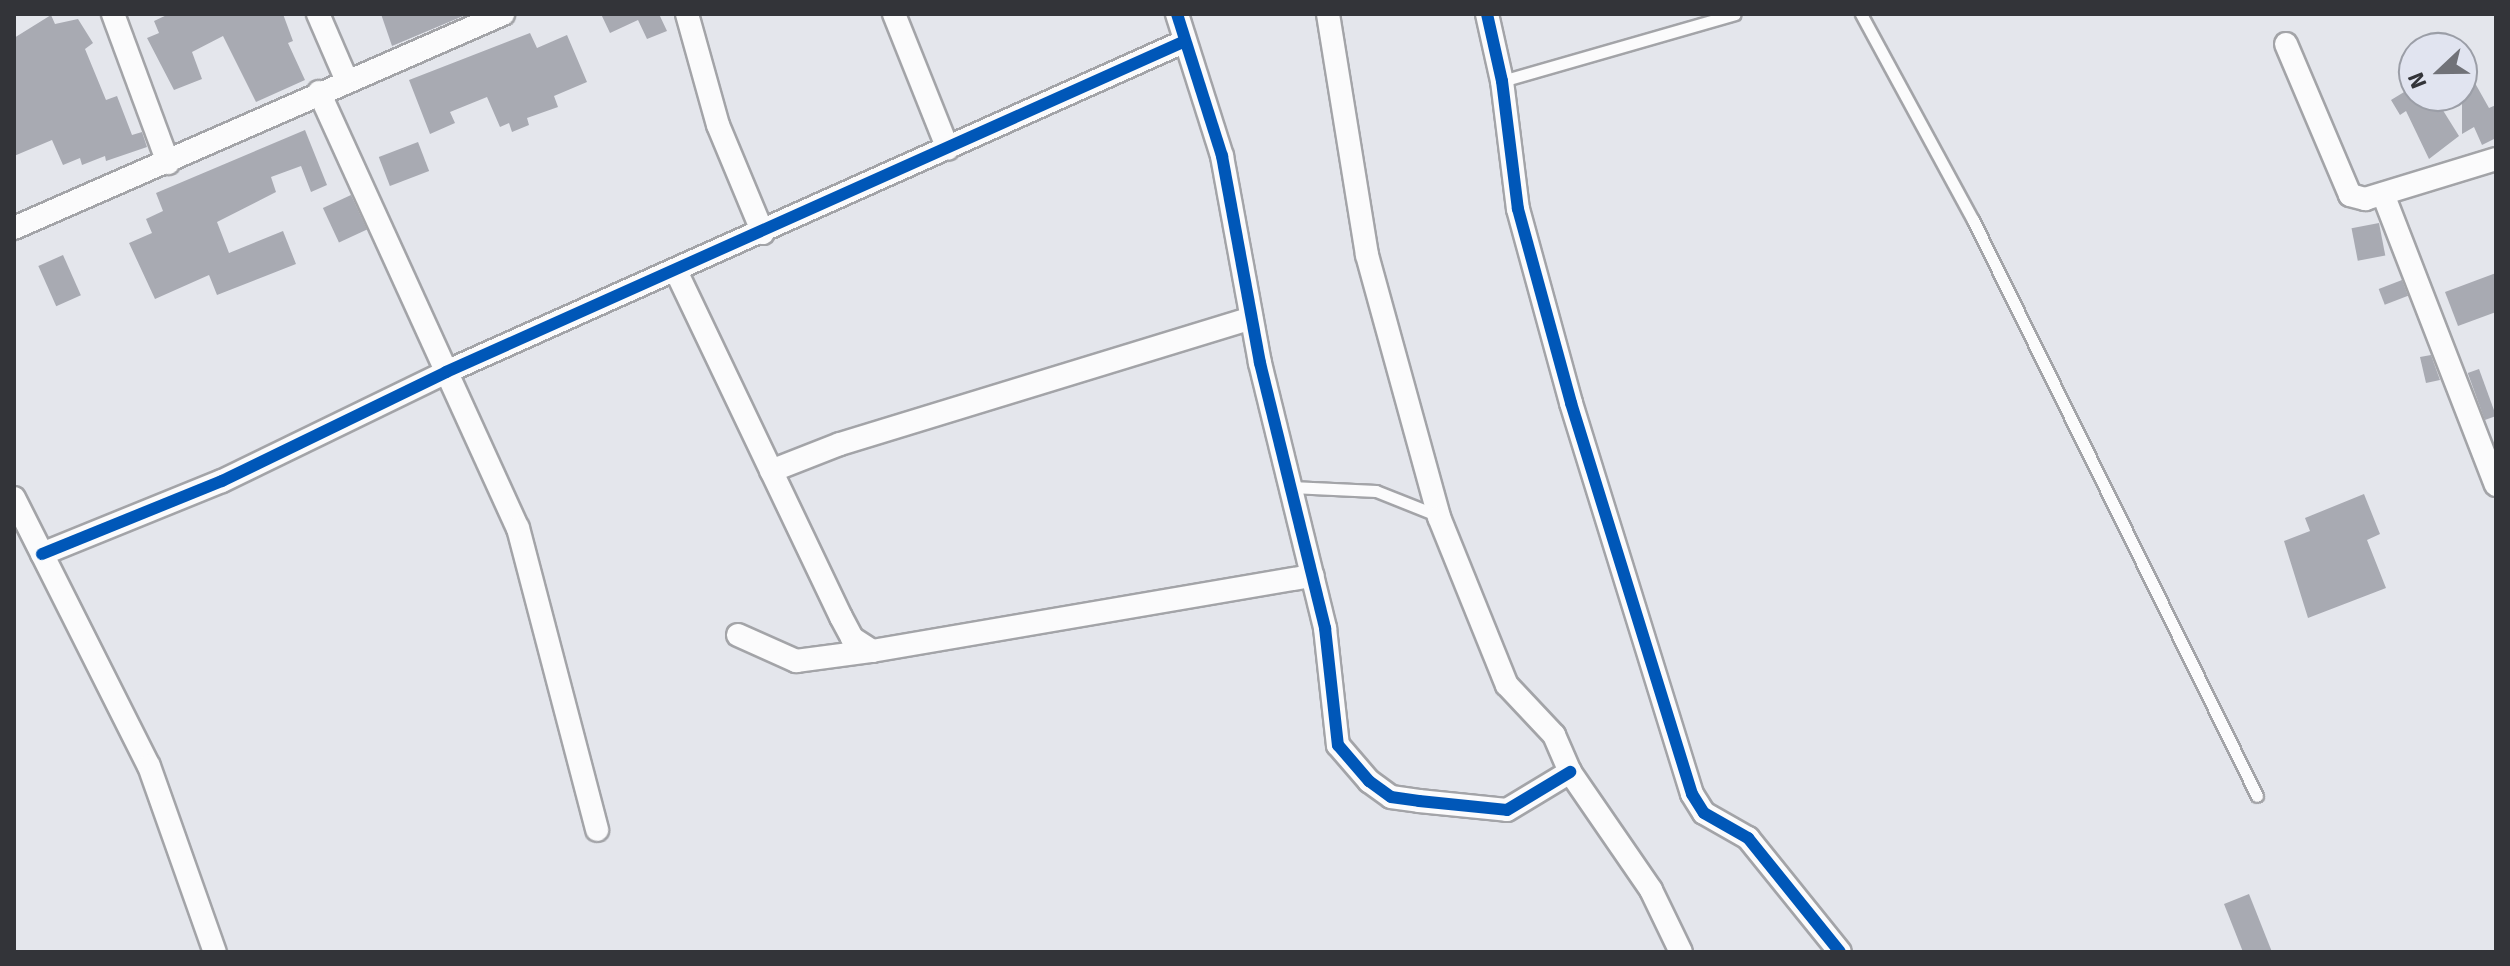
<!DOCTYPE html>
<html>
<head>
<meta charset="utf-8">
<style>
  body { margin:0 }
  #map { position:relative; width:2510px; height:966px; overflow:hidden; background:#e4e6ec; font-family:Signika,sans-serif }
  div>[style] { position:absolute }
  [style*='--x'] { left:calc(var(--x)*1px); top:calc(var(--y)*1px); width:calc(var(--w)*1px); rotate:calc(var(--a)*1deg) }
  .building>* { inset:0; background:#a8aab2; transform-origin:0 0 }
  .roads { filter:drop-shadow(2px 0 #a3a4a8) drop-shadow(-2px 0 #a3a4a8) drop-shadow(0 2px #a3a4a8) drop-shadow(0 -2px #a3a4a8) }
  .lane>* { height:11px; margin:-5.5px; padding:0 5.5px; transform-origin:5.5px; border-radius:5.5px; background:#fbfbfc }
  .street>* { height:22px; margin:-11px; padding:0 11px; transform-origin:11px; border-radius:11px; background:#fbfbfc }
  .cycleway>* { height:12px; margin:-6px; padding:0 6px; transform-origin:6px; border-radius:6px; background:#0057b8 }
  span { translate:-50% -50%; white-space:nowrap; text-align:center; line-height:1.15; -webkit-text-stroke:8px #e1e4f0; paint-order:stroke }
  .frame { position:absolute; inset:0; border:16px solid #333439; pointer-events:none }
  .north { position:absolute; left:2398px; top:32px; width:80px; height:80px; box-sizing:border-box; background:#e1e4f0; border:2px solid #9b9ea7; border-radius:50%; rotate:248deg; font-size:22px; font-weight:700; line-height:32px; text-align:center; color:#333439 }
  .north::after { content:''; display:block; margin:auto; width:28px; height:36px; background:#717278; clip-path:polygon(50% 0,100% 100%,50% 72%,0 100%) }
</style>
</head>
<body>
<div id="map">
  <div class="building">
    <i style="clip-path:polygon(169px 14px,283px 14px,293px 41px,288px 43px,305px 80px,256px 102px,223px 36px,192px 52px,202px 79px,174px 90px,147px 38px,159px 33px,154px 21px)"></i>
    <i style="clip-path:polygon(381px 14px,468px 14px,392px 46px)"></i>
    <i style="clip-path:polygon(601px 14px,659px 14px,667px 31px,647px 39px,638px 20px,610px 33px)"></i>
    <i style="clip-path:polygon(51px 15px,55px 24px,78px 19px,93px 43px,85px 49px,106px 100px,117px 96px,132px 135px,142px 132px,147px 147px,106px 161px,105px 156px,82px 165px,80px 158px,63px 165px,52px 140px,14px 156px,14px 38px)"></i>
    <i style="clip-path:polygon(530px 33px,537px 48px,567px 35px,587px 82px,554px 96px,558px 107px,527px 118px,529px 125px,512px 132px,509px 123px,500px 127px,487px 97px,450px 112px,455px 123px,430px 134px,409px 80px)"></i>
    <i style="clip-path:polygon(2462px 60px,2489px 108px,2496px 105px,2496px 138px,2482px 145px,2474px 127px,2462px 134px)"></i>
    <i style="clip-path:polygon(2414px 86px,2414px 96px,2434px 96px,2459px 136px,2429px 159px,2406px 111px,2400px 115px,2391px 100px)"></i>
    <i style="clip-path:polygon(305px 130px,327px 185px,311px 192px,301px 166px,271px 177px,276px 192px,217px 222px,229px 253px,283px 231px,296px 264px,217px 295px,209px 275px,155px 299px,129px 243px,152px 233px,146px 219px,163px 211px,156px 193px)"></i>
    <i style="left:418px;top:142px;width:31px;height:42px;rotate:69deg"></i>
    <i style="left:351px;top:195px;width:38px;height:31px;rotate:65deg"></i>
    <i style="left:2379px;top:223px;width:33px;height:28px;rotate:79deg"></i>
    <i style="left:63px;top:255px;width:44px;height:27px;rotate:66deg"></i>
    <i style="clip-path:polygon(2496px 273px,2496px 312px,2458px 326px,2445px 292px)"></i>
    <i style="left:2402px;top:280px;width:17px;height:25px;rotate:69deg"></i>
    <i style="clip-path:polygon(2431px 355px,2440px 380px,2426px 383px,2420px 357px)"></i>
    <i style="left:2479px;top:369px;width:50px;height:12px;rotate:70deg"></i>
    <i style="clip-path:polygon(2364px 494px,2380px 534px,2367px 540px,2386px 588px,2308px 618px,2284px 541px,2310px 531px,2305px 518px)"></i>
    <i style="clip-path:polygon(2249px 894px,2272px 952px,2243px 952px,2224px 904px)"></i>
  </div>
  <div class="roads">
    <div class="lane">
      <i style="--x:1861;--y:14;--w:234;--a:61.5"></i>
      <i style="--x:1973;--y:220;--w:642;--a:63.75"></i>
      <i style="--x:1502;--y:81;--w:242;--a:-16"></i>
      <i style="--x:1291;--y:487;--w:85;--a:2.7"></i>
      <i style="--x:1376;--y:491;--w:68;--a:21.6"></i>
    </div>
    <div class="street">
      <i style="--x:113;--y:14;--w:159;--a:69.7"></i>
      <i style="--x:318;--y:14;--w:73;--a:66.6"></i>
      <i style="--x:687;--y:14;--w:115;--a:74.4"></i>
      <i style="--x:718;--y:125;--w:117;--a:67.4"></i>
      <i style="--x:894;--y:14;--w:145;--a:68.2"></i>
      <i style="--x:1177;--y:14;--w:149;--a:72.4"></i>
      <i style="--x:1222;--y:156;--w:210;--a:79.6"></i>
      <i style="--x:1260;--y:363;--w:273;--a:76.2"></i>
      <i style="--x:1325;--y:628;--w:118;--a:83.7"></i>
      <i style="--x:1338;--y:745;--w:48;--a:49.3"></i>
      <i style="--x:1369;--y:781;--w:27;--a:36"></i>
      <i style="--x:1391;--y:797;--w:28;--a:8"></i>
      <i style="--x:1419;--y:801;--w:88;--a:5.8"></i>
      <i style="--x:1507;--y:810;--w:74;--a:-31.1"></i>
      <i style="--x:1328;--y:14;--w:244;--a:80.8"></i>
      <i style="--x:1367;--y:255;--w:272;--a:74.6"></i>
      <i style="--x:1439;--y:517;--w:181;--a:68"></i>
      <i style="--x:1507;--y:685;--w:69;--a:46.8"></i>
      <i style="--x:1554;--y:735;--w:40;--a:66.6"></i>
      <i style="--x:1570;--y:772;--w:143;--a:55.5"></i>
      <i style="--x:1651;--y:890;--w:69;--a:64.2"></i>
      <i style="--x:1487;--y:14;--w:69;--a:77.4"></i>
      <i style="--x:1502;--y:81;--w:129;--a:82.9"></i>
      <i style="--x:1518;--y:209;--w:201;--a:74.7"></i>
      <i style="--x:1571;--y:403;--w:409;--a:72.8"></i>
      <i style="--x:1692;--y:794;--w:22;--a:58"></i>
      <i style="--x:1704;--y:813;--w:51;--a:29.6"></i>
      <i style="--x:1748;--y:838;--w:146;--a:51.1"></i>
      <i style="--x:2286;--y:44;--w:164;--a:67"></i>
      <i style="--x:2350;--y:195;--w:16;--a:15"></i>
      <i style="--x:2365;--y:199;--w:137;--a:-17"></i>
      <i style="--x:319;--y:92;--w:479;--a:65.5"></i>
      <i style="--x:518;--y:528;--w:312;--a:75.3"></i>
      <i style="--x:2383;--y:194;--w:312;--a:68.8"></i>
      <i style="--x:14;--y:228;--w:534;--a:-23.64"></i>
      <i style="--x:676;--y:271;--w:383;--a:64.5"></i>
      <i style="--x:841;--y:617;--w:24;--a:62"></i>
      <i style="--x:852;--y:638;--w:24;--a:33"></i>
      <i style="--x:872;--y:651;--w:447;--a:-9.7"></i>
      <i style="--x:771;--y:471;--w:74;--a:-21.4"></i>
      <i style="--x:840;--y:444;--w:430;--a:-17"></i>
      <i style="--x:14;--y:498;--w:300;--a:63.3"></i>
      <i style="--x:149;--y:766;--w:197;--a:70.5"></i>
      <i style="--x:42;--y:554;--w:194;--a:-22.1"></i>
      <i style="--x:222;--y:481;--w:249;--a:-25.9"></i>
      <i style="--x:446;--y:372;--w:808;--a:-24.12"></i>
      <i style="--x:738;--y:635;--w:64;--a:24.1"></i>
      <i style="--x:796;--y:661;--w:77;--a:-7.5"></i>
    </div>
  </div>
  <div class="cycleway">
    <i style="--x:1177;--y:14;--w:149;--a:72.4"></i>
    <i style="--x:1222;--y:156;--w:210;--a:79.6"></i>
    <i style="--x:1260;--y:363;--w:273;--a:76.2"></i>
    <i style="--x:1325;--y:628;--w:118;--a:83.7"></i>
    <i style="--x:1338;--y:745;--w:48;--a:49.3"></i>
    <i style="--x:1369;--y:781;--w:27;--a:36"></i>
    <i style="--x:1391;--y:797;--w:28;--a:8"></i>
    <i style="--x:1419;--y:801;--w:88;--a:5.8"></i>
    <i style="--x:1507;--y:810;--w:74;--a:-31.1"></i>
    <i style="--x:1487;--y:14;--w:69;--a:77.4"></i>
    <i style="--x:1502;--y:81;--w:129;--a:82.9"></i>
    <i style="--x:1518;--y:209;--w:201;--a:74.7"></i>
    <i style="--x:1571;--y:403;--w:409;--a:72.8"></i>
    <i style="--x:1692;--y:794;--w:22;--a:58"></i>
    <i style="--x:1704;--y:813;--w:51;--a:29.6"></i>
    <i style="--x:1748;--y:838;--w:146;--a:51.1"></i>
    <i style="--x:42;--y:554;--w:194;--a:-22.1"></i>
    <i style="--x:222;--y:481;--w:249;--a:-25.9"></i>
    <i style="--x:446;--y:372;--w:808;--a:-24.12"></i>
  </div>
  <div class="frame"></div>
  <div class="north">N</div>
</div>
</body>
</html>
